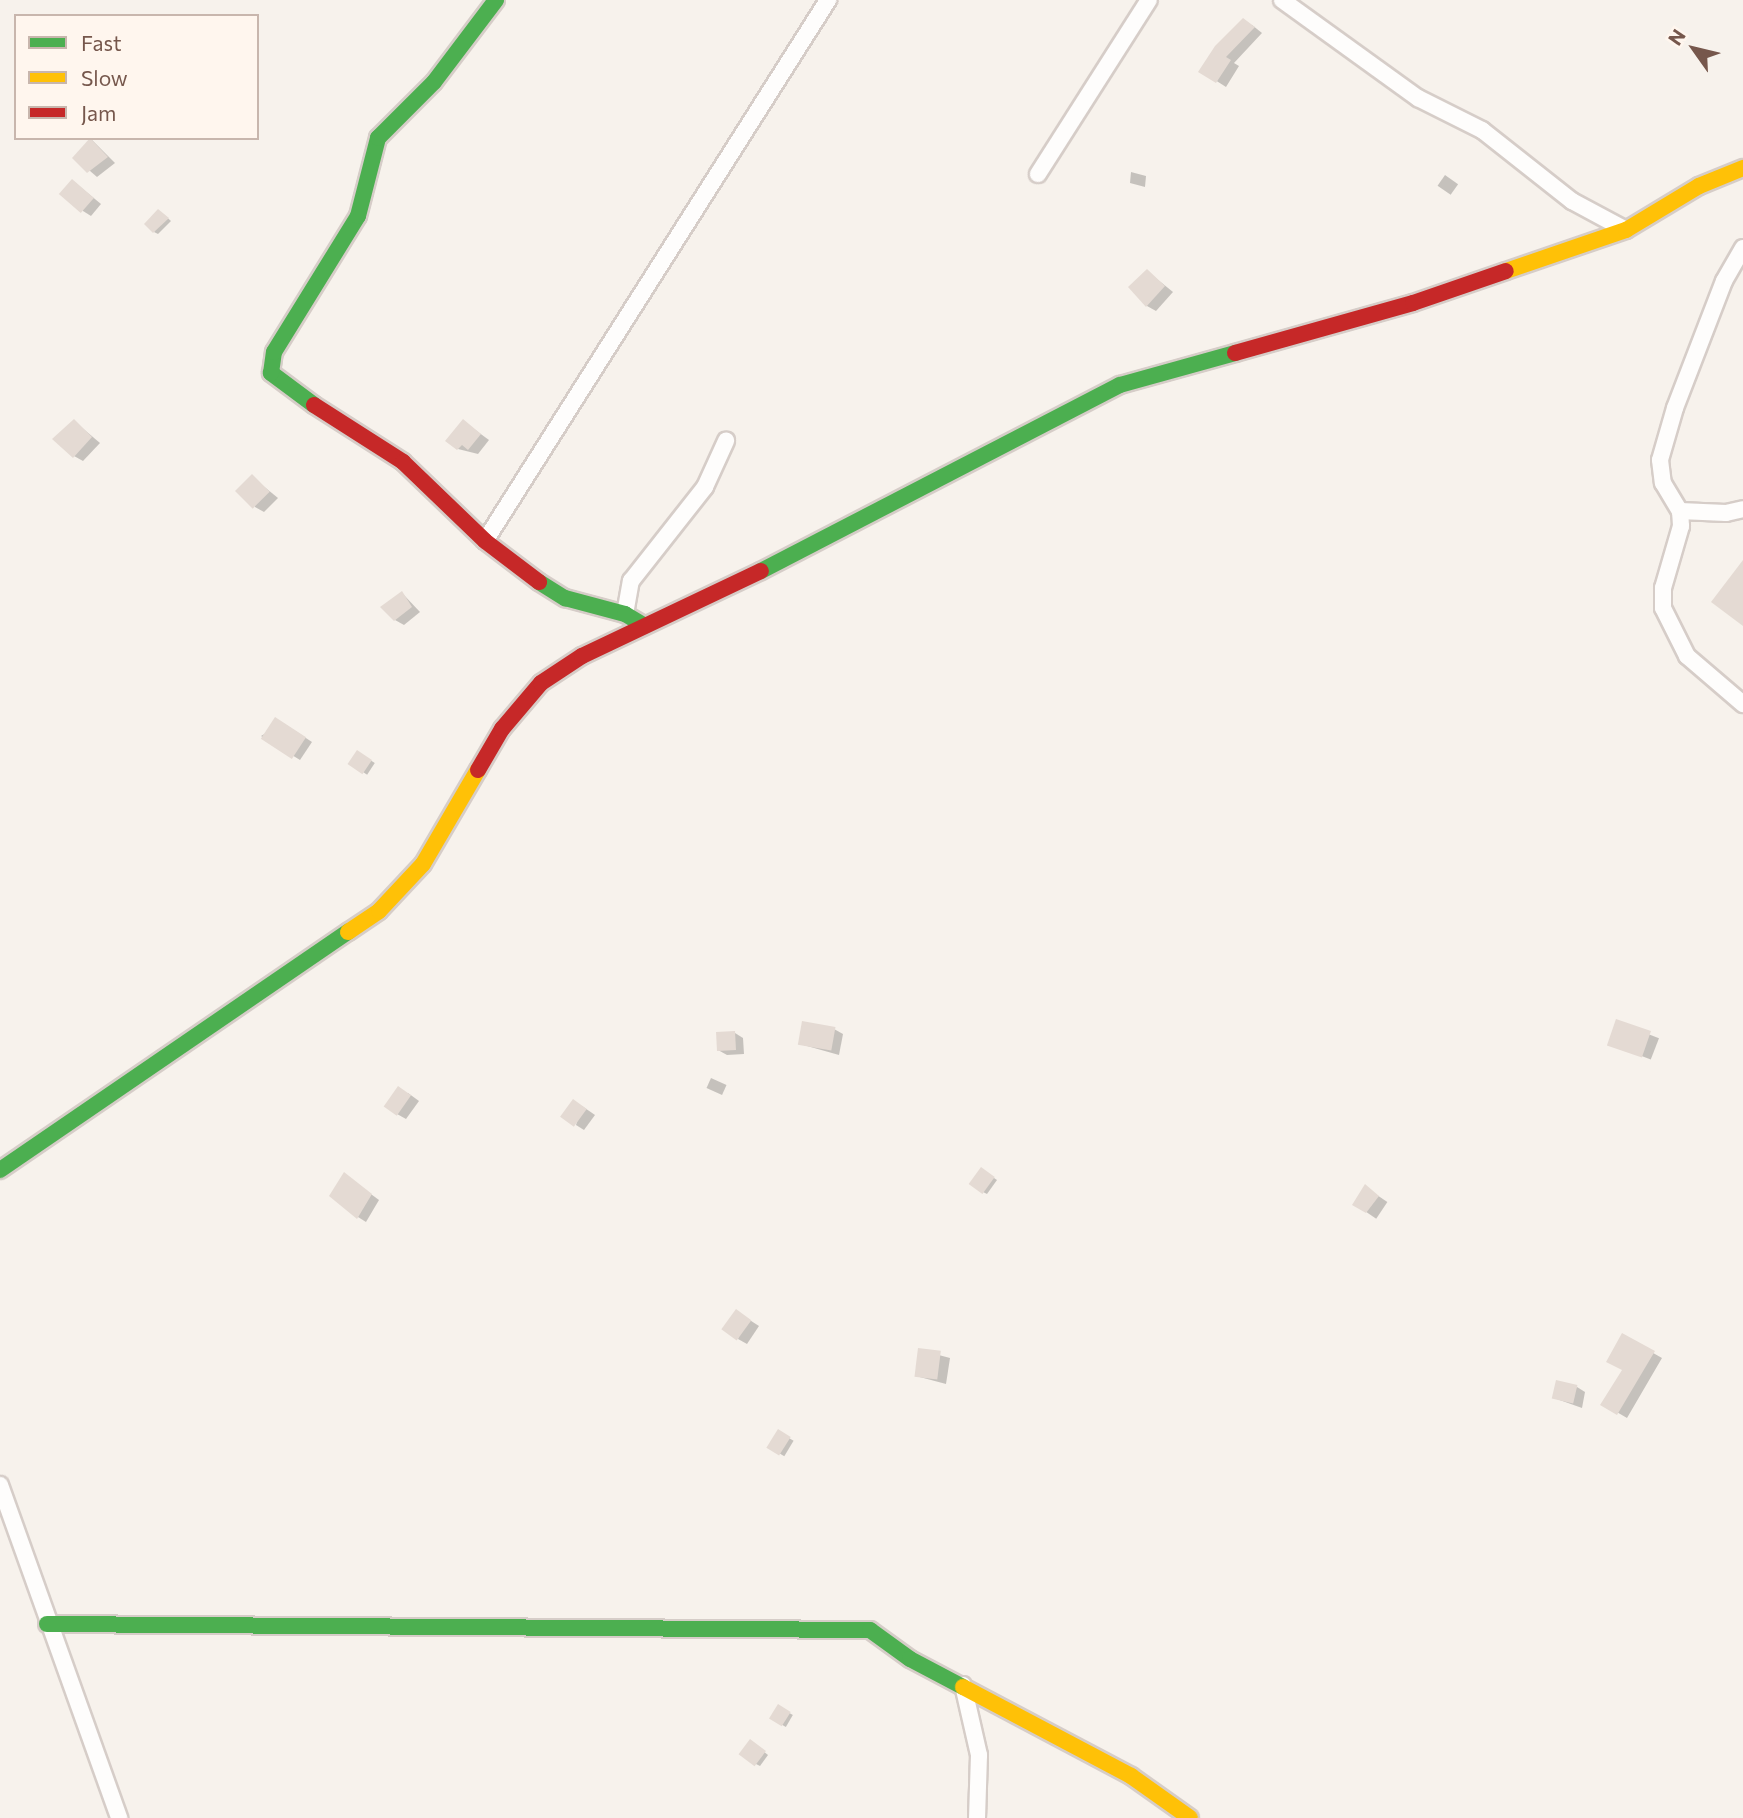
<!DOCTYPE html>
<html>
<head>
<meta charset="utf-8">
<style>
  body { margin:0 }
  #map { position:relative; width:1743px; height:1818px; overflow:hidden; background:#f7f2ec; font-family:Commissioner,sans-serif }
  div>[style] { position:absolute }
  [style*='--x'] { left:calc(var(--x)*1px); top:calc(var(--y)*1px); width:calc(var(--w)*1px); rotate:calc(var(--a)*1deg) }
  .shadow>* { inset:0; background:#0003; transform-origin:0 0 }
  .building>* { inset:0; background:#e4dad3; transform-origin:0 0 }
  .roads { filter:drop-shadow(2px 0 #d6cdc8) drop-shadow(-2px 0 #d6cdc8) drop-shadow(0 2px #d6cdc8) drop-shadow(0 -2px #d6cdc8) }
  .street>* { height:16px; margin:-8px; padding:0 8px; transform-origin:8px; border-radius:8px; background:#fefdfc }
  .fast>* { height:16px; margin:-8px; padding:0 8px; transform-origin:8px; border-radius:8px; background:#4caf50 }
  .slow>* { height:16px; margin:-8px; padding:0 8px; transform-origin:8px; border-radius:8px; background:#ffc107 }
  .jam>* { height:16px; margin:-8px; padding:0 8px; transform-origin:8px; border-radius:8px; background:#c62828 }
  span { translate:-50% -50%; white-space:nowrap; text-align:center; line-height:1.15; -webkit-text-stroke:6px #fff6ee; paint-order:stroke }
  .legend { position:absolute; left:14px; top:14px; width:245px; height:126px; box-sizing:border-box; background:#fff6ee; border:2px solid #c8b6ad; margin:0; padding:9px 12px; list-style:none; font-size:21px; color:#76574c }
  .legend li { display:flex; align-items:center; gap:14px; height:35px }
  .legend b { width:35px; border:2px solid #c8b6ad }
  .north { position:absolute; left:1659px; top:14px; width:70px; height:70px; -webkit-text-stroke:5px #fff6ee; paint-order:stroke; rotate:304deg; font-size:19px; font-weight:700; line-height:28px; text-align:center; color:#76574c }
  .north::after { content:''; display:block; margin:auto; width:24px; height:32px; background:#76574c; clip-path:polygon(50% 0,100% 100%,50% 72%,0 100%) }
</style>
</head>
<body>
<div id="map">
  <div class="shadow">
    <i style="clip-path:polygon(1252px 25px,1262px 33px,1234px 63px,1239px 66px,1226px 87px,1201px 71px)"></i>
    <i style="clip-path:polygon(91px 139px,115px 163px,97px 177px,75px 158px)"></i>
    <i style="clip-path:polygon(1131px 172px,1146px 176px,1145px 187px,1130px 183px)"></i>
    <i style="left:1445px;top:175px;width:16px;height:13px;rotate:35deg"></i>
    <i style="clip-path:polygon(73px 181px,101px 204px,91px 216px,83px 211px)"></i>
    <i style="clip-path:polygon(162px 213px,171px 221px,158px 234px,154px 232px)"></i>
    <i style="clip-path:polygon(1147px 271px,1173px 292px,1156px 311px,1147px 306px)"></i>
    <i style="clip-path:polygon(74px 421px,100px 443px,83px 461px,74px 456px)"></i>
    <i style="clip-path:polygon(463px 421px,489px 440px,478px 454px,458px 449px)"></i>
    <i style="clip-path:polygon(252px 477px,278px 498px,264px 512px,255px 507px)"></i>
    <i style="clip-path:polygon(402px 593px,420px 612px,404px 625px,395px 620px)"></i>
    <i style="clip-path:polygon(283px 723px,312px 742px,300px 760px,261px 736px)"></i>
    <i style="left:358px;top:752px;width:20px;height:14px;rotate:33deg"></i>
    <i style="left:1617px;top:1022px;width:45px;height:23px;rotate:21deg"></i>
    <i style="clip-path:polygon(834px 1029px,843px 1034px,839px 1055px,800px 1044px)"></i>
    <i style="clip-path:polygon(735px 1033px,743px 1038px,744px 1054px,727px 1055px,718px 1050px)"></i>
    <i style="left:711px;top:1078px;width:17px;height:11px;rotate:24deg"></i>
    <i style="clip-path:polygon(408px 1093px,419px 1101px,406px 1119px,397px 1114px)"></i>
    <i style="clip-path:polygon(582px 1106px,595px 1115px,584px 1130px,576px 1125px)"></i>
    <i style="clip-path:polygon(985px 1172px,997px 1180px,987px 1194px,983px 1192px)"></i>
    <i style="clip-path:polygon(345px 1175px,379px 1200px,366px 1222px,358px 1217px)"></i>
    <i style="left:1365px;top:1187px;width:27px;height:20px;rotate:34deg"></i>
    <i style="clip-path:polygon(745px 1317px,759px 1326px,747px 1344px,738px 1339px)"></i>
    <i style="clip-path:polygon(1623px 1336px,1662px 1358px,1627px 1418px,1603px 1404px,1624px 1370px)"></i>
    <i style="clip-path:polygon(920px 1350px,950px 1358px,946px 1384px,916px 1376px)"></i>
    <i style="clip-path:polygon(1577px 1387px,1585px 1392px,1582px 1408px,1554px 1398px)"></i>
    <i style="left:779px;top:1432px;width:17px;height:18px;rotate:31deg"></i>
    <i style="left:779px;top:1707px;width:16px;height:14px;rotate:30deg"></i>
    <i style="clip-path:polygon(754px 1744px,768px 1755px,760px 1766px,756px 1764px)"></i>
  </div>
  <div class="building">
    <i style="clip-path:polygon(1243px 18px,1255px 27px,1226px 57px,1231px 60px,1216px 83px,1198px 72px,1215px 46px)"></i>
    <i style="clip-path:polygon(90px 138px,108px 157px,87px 173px,72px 158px)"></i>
    <i style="left:72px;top:179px;width:29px;height:20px;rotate:41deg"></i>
    <i style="clip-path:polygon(158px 209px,169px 218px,153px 233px,144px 224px)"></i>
    <i style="clip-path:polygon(1147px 269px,1165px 286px,1146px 307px,1128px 287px)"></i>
    <i style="clip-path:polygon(74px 419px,92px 437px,73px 458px,52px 439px)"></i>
    <i style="clip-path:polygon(463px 419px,481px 434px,468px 450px,462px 445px,457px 450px,445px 441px)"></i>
    <i style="left:252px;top:474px;width:25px;height:24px;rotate:45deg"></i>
    <i style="clip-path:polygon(1743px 560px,1743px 626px,1711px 602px)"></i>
    <i style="clip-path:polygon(402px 591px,412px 607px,394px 621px,380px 607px)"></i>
    <i style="left:275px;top:717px;width:37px;height:26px;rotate:33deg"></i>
    <i style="left:357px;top:750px;width:18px;height:17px;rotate:34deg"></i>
    <i style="left:1616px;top:1019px;width:37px;height:28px;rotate:19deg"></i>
    <i style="left:802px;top:1021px;width:34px;height:24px;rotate:10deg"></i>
    <i style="left:735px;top:1031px;width:19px;height:19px;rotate:87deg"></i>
    <i style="left:398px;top:1086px;width:16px;height:25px;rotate:35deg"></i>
    <i style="left:573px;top:1099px;width:17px;height:22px;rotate:36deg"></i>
    <i style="left:981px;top:1167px;width:17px;height:21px;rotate:36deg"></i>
    <i style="clip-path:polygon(344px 1172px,372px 1194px,357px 1219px,329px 1196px)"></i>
    <i style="clip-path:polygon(1365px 1184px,1379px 1196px,1366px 1213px,1352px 1205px)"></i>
    <i style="left:736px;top:1309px;width:19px;height:25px;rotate:36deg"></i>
    <i style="clip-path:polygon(1622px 1333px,1655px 1351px,1617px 1415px,1600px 1405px,1622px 1370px,1606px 1362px)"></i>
    <i style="left:918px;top:1348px;width:23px;height:29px;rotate:7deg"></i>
    <i style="left:1556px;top:1380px;width:22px;height:19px;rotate:13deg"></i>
    <i style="left:778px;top:1429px;width:15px;height:22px;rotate:32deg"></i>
    <i style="left:778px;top:1704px;width:15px;height:17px;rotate:32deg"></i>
    <i style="left:750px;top:1739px;width:20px;height:19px;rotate:37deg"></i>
  </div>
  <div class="roads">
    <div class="street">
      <i style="--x:1282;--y:0;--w:168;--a:35.8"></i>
      <i style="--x:1418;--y:98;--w:72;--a:26.6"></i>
      <i style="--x:1482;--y:130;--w:115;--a:38.3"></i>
      <i style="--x:1572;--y:201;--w:61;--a:28.2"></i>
      <i style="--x:1038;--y:174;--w:206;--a:-57.5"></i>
      <i style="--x:1743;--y:248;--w:38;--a:120"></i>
      <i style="--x:1724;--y:281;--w:136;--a:111.1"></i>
      <i style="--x:1675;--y:408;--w:54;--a:106.1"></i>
      <i style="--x:1660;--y:460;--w:23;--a:83"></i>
      <i style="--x:1663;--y:483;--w:33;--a:59"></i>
      <i style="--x:1680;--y:511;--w:15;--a:86"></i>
      <i style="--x:1681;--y:526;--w:65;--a:106.2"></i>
      <i style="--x:1663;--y:588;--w:20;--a:90"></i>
      <i style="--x:1663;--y:608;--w:54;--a:63.4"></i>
      <i style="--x:1687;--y:656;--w:74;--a:40.6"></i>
      <i style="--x:1680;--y:511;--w:46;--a:2.5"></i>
      <i style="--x:1726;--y:513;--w:17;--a:-13"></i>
      <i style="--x:485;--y:541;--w:641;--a:-57.62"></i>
      <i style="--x:625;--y:614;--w:34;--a:-80"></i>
      <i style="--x:631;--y:581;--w:120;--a:-51.8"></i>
      <i style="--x:705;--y:487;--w:51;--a:-65.5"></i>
      <i style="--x:0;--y:1485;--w:354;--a:70.3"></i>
      <i style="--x:963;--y:1685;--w:72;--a:77.1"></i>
      <i style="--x:979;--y:1755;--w:63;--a:91.8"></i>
    </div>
    <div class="fast">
      <i style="--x:314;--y:405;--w:54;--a:-143.3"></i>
      <i style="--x:271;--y:373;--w:21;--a:-82"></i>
      <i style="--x:274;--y:352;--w:160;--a:-58.3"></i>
      <i style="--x:358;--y:216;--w:81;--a:-75.6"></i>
      <i style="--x:378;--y:138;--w:79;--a:-45"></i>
      <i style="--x:434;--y:82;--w:103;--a:-52.9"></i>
      <i style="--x:761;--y:571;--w:404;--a:-27.4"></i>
      <i style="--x:1120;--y:385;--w:119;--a:-15.5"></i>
      <i style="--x:539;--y:582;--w:31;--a:32"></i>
      <i style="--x:565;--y:598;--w:62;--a:14.9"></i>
      <i style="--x:625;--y:614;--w:23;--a:31"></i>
      <i style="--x:0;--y:1170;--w:422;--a:-34.4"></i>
      <i style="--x:47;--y:1624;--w:823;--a:0.42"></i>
      <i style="--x:870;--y:1630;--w:49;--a:35.9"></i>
      <i style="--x:910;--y:1659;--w:60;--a:27.8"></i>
    </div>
    <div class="slow">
      <i style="--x:1506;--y:271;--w:127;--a:-18.9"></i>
      <i style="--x:1626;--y:230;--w:85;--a:-31.1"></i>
      <i style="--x:1699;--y:186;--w:48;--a:-22.2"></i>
      <i style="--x:348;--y:932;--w:37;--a:-34"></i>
      <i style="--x:379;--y:911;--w:64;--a:-46.9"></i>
      <i style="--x:423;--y:864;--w:109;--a:-59.7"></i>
      <i style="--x:963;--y:1687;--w:190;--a:27.9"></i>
      <i style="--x:1131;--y:1776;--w:72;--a:35.4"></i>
    </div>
    <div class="jam">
      <i style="--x:1235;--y:353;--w:185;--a:-15.7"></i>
      <i style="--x:1413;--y:303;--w:98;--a:-19"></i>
      <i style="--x:314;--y:405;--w:106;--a:32.6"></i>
      <i style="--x:403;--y:462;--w:114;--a:43.9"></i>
      <i style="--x:485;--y:541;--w:68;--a:37.2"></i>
      <i style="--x:478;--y:770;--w:48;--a:-59.7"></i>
      <i style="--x:502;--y:729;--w:60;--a:-49.7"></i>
      <i style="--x:541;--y:683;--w:49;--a:-33.4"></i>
      <i style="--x:582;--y:656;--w:198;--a:-25.4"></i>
    </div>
  </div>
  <ul class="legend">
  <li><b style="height:9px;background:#4caf50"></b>Fast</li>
  <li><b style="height:9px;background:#ffc107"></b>Slow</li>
  <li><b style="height:9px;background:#c62828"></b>Jam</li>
  </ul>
  <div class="north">N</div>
</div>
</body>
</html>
